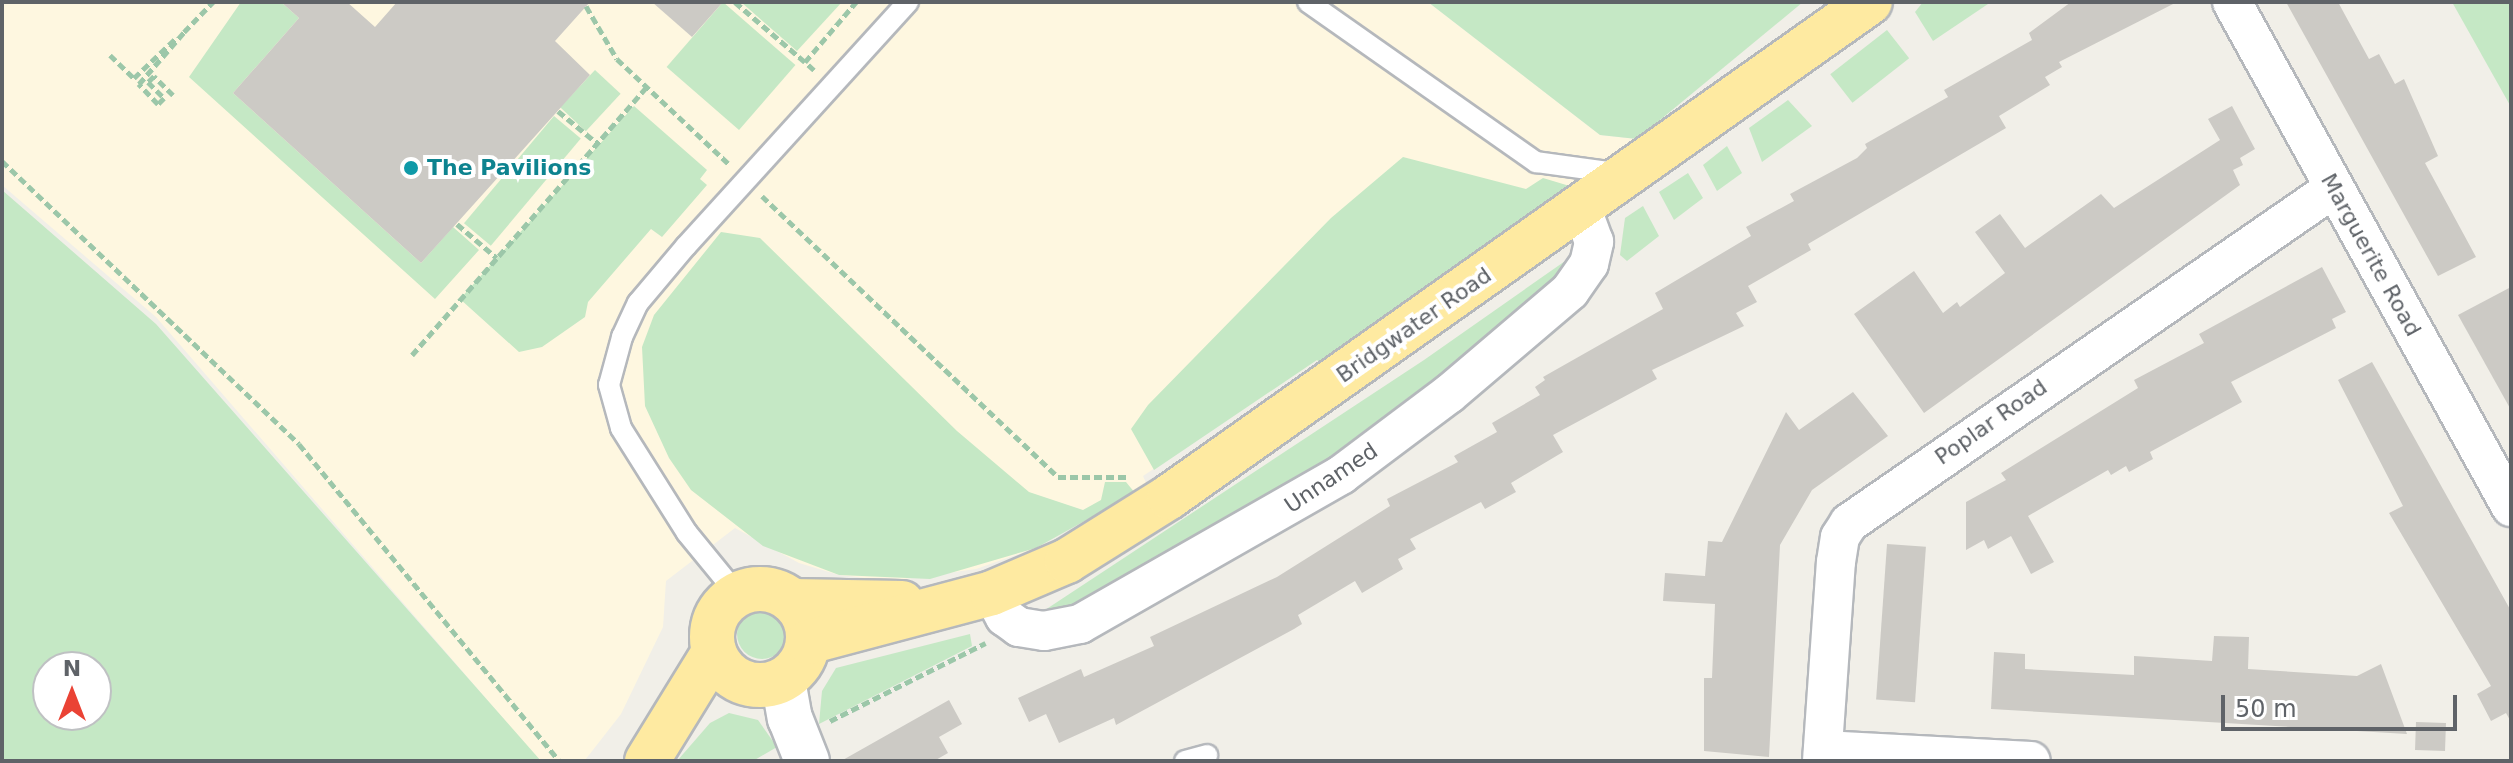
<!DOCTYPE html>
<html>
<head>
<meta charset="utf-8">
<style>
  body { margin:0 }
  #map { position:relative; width:2513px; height:763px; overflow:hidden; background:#f1efe8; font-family:"DejaVu Sans",sans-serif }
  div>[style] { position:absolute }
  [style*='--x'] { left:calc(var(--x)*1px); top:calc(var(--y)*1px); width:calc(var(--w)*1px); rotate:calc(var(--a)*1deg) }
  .commercial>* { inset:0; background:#fef7e0 }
  .green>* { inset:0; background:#c5e8c5; transform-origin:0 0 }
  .round { border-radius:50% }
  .building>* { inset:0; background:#cccac5; transform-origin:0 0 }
  .path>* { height:5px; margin-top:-2.5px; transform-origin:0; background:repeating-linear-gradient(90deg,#9cc7a9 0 8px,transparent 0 12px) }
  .roads { filter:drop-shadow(2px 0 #b5b8bc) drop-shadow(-2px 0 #b5b8bc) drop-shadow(0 2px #b5b8bc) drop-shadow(0 -2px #b5b8bc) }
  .service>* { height:20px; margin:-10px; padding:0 10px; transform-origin:10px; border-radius:10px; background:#fff }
  .minor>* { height:38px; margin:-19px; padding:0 19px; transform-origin:19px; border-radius:19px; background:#fff }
  .tertiary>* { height:44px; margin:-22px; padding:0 22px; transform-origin:22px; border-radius:22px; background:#fff }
  .trunk>* { height:44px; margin:-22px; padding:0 22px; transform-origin:22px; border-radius:22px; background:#feeaa1 }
  .trunk>.ring { margin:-22px; padding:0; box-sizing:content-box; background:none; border:44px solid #feeaa1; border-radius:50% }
  .dots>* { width:22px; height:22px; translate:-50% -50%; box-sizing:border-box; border:4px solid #fff; border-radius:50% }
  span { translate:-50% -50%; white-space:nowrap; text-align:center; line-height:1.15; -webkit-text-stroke:8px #fff; paint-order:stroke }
  .culture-label { font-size:22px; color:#0d838f; font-weight:700 }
  .left { translate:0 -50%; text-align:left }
  .street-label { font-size:22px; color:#5f6368 }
  .frame { position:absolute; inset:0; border:4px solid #5f6368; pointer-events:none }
  .north { position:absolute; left:32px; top:651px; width:80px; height:80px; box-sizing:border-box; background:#fff; border:2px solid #bfc1c3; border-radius:50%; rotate:0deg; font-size:22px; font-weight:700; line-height:32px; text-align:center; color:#5f6368 }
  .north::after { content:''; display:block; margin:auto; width:28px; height:36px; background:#ea4335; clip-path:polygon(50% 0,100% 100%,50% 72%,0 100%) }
  .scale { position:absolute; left:2221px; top:695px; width:236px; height:36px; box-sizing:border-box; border:4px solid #5f6368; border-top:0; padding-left:10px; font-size:24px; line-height:28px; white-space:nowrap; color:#5f6368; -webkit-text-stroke:6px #fff; paint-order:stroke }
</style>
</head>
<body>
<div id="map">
  <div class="commercial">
    <i style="clip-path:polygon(2px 2px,1428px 2px,1600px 135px,1637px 139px,1321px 364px,1317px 360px,1143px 476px,1147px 485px,1036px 548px,976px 569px,891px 581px,839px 575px,799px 563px,735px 528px,666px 581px,663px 627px,621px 714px,589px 755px,584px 761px,540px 761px,156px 317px,2px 185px)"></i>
  </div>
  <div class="green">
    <i style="clip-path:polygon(241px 2px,281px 2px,299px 18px,233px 93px,421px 263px,453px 227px,479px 250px,435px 299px,189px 77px)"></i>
    <i style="left:723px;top:2px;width:96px;height:86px;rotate:41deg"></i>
    <i style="clip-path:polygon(741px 2px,842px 2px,797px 51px)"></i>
    <i style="clip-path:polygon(1428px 2px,1803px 2px,1637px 139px,1600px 135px)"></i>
    <i style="clip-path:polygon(1923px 2px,1988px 2px,1988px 4px,1933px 41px,1915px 12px)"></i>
    <i style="clip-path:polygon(2452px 2px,2511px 2px,2511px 107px)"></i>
    <i style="left:1887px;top:30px;width:36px;height:72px;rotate:52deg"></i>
    <i style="left:595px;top:70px;width:35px;height:51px;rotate:43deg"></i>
    <i style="clip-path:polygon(1788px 100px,1812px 126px,1762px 162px,1749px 128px)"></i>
    <i style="clip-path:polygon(634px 106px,707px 170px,700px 179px,707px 185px,662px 237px,651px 229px,588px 302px,585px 317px,542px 347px,519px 352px,460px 299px)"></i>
    <i style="left:554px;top:116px;width:35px;height:140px;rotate:40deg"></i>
    <i style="clip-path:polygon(1727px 146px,1742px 173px,1717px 191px,1703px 165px)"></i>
    <i style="clip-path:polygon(1403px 157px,1526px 189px,1543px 178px,1573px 187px,1321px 364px,1317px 360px,1154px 470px,1131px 429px,1148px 405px,1331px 218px)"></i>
    <i style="clip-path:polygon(1688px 173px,1703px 198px,1674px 220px,1659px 192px)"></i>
    <i style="clip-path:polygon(evenodd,2px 190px,156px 324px,541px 761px,2px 761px,2px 190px,48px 667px,96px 667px,96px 715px,48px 715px,48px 667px)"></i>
    <i style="clip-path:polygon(1643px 206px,1659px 236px,1627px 261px,1620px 255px,1625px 218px)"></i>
    <i style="clip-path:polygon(721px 232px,760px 238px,957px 431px,1029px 492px,1083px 510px,1101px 500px,1105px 482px,1126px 482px,1135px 493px,1036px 548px,930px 579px,839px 575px,763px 546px,691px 490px,669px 458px,645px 406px,642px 347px,654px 315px)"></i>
    <i style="clip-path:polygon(1578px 252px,1577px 268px,1333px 472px,1084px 612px,1042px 612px,1424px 360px)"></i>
    <i class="round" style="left:737px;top:609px;width:50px;height:50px"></i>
    <i style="clip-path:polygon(970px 634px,972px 646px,819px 724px,822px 691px,836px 668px)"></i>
    <i style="clip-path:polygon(729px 713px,758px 720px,777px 747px,753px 761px,677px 761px,710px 723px)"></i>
  </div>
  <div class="building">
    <i style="clip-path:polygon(281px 2px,347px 2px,375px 27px,397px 2px,590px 2px,555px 41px,590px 75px,421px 263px,233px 93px,299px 18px)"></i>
    <i style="clip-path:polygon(652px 2px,723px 2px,692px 37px)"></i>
    <i style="clip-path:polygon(2071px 2px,2177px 2px,2059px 62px,2062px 67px,2045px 77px,2050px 85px,1999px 116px,2006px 128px,1808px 244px,1811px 250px,1748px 286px,1757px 302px,1736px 313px,1744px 326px,1652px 370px,1657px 379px,1553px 435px,1563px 452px,1511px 483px,1516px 492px,1485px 509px,1481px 502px,1410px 539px,1416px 549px,1398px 559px,1403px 569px,1362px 593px,1355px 581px,1298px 615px,1302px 624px,1294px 629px,1116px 725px,1114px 718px,1059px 743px,1046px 714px,1029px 722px,1018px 698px,1081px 669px,1084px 677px,1154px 646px,1150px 637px,1277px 577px,1390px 506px,1387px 499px,1458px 462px,1454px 456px,1497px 432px,1492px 423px,1540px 395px,1535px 387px,1545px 380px,1543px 377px,1663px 309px,1655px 293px,1751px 236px,1746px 227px,1794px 201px,1790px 194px,1857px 158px,1867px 148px,1865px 144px,1948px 97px,1944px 90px,2032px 40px,2029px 33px)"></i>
    <i style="clip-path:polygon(2286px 2px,2338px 2px,2369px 59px,2379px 54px,2395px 84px,2404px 79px,2438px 156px,2425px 163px,2476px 257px,2438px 276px)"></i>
    <i style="clip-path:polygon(2232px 106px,2255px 149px,2240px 158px,2243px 165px,2233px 170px,2240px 185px,1924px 413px,1854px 314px,1914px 271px,1943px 313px,1957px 302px,1960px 307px,2005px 273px,1975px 232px,2000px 214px,2025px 248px,2101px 194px,2114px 208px,2220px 140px,2208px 119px)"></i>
    <i style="clip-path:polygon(2322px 267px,2346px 312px,2332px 319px,2336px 328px,2231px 382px,2242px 402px,2150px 452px,2153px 459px,2129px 472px,2126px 466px,2111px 475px,2108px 470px,2028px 516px,2054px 562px,2031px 574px,2011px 536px,1988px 549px,1984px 540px,1966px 550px,1966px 502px,2006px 480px,2001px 473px,2138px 388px,2134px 380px,2204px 343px,2199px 334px)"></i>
    <i style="clip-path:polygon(2511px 287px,2511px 410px,2458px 315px)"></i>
    <i style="clip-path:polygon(2372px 362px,2511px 611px,2511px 722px,2506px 713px,2491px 721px,2477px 694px,2491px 686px,2389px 513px,2403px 506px,2338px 380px)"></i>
    <i style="clip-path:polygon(1853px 392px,1888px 436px,1812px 490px,1780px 545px,1769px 757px,1704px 751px,1704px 678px,1712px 678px,1715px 604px,1663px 601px,1665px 573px,1705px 576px,1708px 541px,1722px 542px,1786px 412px,1799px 430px)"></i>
    <i style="left:1887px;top:544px;width:39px;height:156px;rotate:4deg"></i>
    <i style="clip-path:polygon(2214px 636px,2249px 637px,2248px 669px,2357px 676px,2381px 664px,2407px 734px,1991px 709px,1994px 652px,2025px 654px,2025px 669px,2134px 675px,2134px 656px,2212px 661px)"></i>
    <i style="clip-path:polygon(949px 700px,962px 724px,939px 737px,948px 753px,934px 761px,841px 761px)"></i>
    <i style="left:2416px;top:722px;width:30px;height:28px;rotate:2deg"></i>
  </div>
  <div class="path">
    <i style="--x:735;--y:2;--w:92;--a:40.6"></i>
    <i style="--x:586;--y:6;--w:61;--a:59.7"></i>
    <i style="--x:617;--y:59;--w:154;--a:43.2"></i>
    <i style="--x:184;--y:32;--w:42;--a:-46"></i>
    <i style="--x:110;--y:55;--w:33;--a:44"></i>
    <i style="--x:134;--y:78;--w:58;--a:-43.6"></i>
    <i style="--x:814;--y:70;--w:12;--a:-138"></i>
    <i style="--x:805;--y:62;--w:79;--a:-49.6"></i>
    <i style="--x:173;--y:95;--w:27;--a:-135"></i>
    <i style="--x:154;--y:76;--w:8;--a:135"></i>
    <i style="--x:148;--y:82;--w:23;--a:45"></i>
    <i style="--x:164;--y:98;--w:8;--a:135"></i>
    <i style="--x:158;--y:104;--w:28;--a:-134"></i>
    <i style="--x:139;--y:84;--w:72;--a:-49"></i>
    <i style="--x:558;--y:111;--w:50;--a:39.4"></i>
    <i style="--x:2;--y:161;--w:410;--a:43.6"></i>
    <i style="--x:299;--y:444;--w:410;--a:50.6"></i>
    <i style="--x:762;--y:196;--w:408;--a:43.5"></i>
    <i style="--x:1058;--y:477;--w:70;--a:0"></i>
    <i style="--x:457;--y:224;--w:52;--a:40.4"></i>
    <i style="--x:412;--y:355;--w:356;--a:-48.8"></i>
    <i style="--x:830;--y:721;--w:174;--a:-26.6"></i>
  </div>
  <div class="roads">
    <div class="service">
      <i style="--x:1308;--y:2;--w:279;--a:35.1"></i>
      <i style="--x:1536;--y:162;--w:81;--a:7.8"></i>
      <i style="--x:737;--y:594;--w:79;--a:-129.3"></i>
      <i style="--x:687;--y:533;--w:124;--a:-122.2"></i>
      <i style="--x:621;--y:428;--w:45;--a:-105.6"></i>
      <i style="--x:609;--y:385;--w:50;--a:-74.8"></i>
      <i style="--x:622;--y:337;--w:38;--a:-65"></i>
      <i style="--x:638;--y:303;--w:75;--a:-49.9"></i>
      <i style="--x:686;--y:246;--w:330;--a:-47.7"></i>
      <i style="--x:1185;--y:761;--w:23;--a:-15"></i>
    </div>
    <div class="minor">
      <i style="--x:2232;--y:2;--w:577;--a:61.08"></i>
      <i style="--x:992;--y:593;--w:27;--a:62"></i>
      <i style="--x:1005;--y:617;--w:17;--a:36"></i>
      <i style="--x:1019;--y:627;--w:25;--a:9"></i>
      <i style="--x:1044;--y:631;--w:37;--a:-11"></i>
      <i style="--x:1080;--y:624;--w:301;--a:-29.7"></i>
      <i style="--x:1341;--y:475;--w:135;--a:-36.9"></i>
      <i style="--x:1449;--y:394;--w:159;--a:-40.4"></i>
      <i style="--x:1570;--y:291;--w:33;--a:-55"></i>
      <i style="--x:1589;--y:264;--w:23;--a:-77"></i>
      <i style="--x:1594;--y:242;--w:37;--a:-110"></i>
      <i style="--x:1823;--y:750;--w:208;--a:3"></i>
      <i style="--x:1822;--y:761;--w:199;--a:-86"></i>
      <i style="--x:1836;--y:562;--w:25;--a:-81"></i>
      <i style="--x:1840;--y:537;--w:17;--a:-57"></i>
      <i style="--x:1849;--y:523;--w:589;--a:-34.63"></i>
    </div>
    <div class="tertiary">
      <i style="--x:783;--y:680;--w:39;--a:80"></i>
      <i style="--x:790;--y:718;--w:46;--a:68.4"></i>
    </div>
    <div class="trunk">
      <i class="ring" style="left:712px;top:589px;width:52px;height:52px"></i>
      <i style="--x:792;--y:601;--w:110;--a:1"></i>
      <i style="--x:808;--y:642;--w:190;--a:-14.9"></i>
      <i style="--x:992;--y:593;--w:82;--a:-23.1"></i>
      <i style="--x:1067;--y:561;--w:120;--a:-32.1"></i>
      <i style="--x:1169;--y:497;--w:858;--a:-35.23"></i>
      <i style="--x:647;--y:761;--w:128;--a:-58.4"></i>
    </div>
  </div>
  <div class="dots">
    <i style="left:411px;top:168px;background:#0f9aa8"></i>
  </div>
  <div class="culture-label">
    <span class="left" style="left:427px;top:168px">The Pavilions</span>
  </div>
  <div class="street-label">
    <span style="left:2371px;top:255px;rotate:61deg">Marguerite Road</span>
    <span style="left:1414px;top:325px;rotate:-35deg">Bridgwater Road</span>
    <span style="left:1991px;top:422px;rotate:-35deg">Poplar Road</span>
    <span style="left:1331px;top:478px;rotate:-34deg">Unnamed</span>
  </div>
  <div class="frame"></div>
  <div class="north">N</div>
  <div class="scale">50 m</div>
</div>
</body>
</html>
